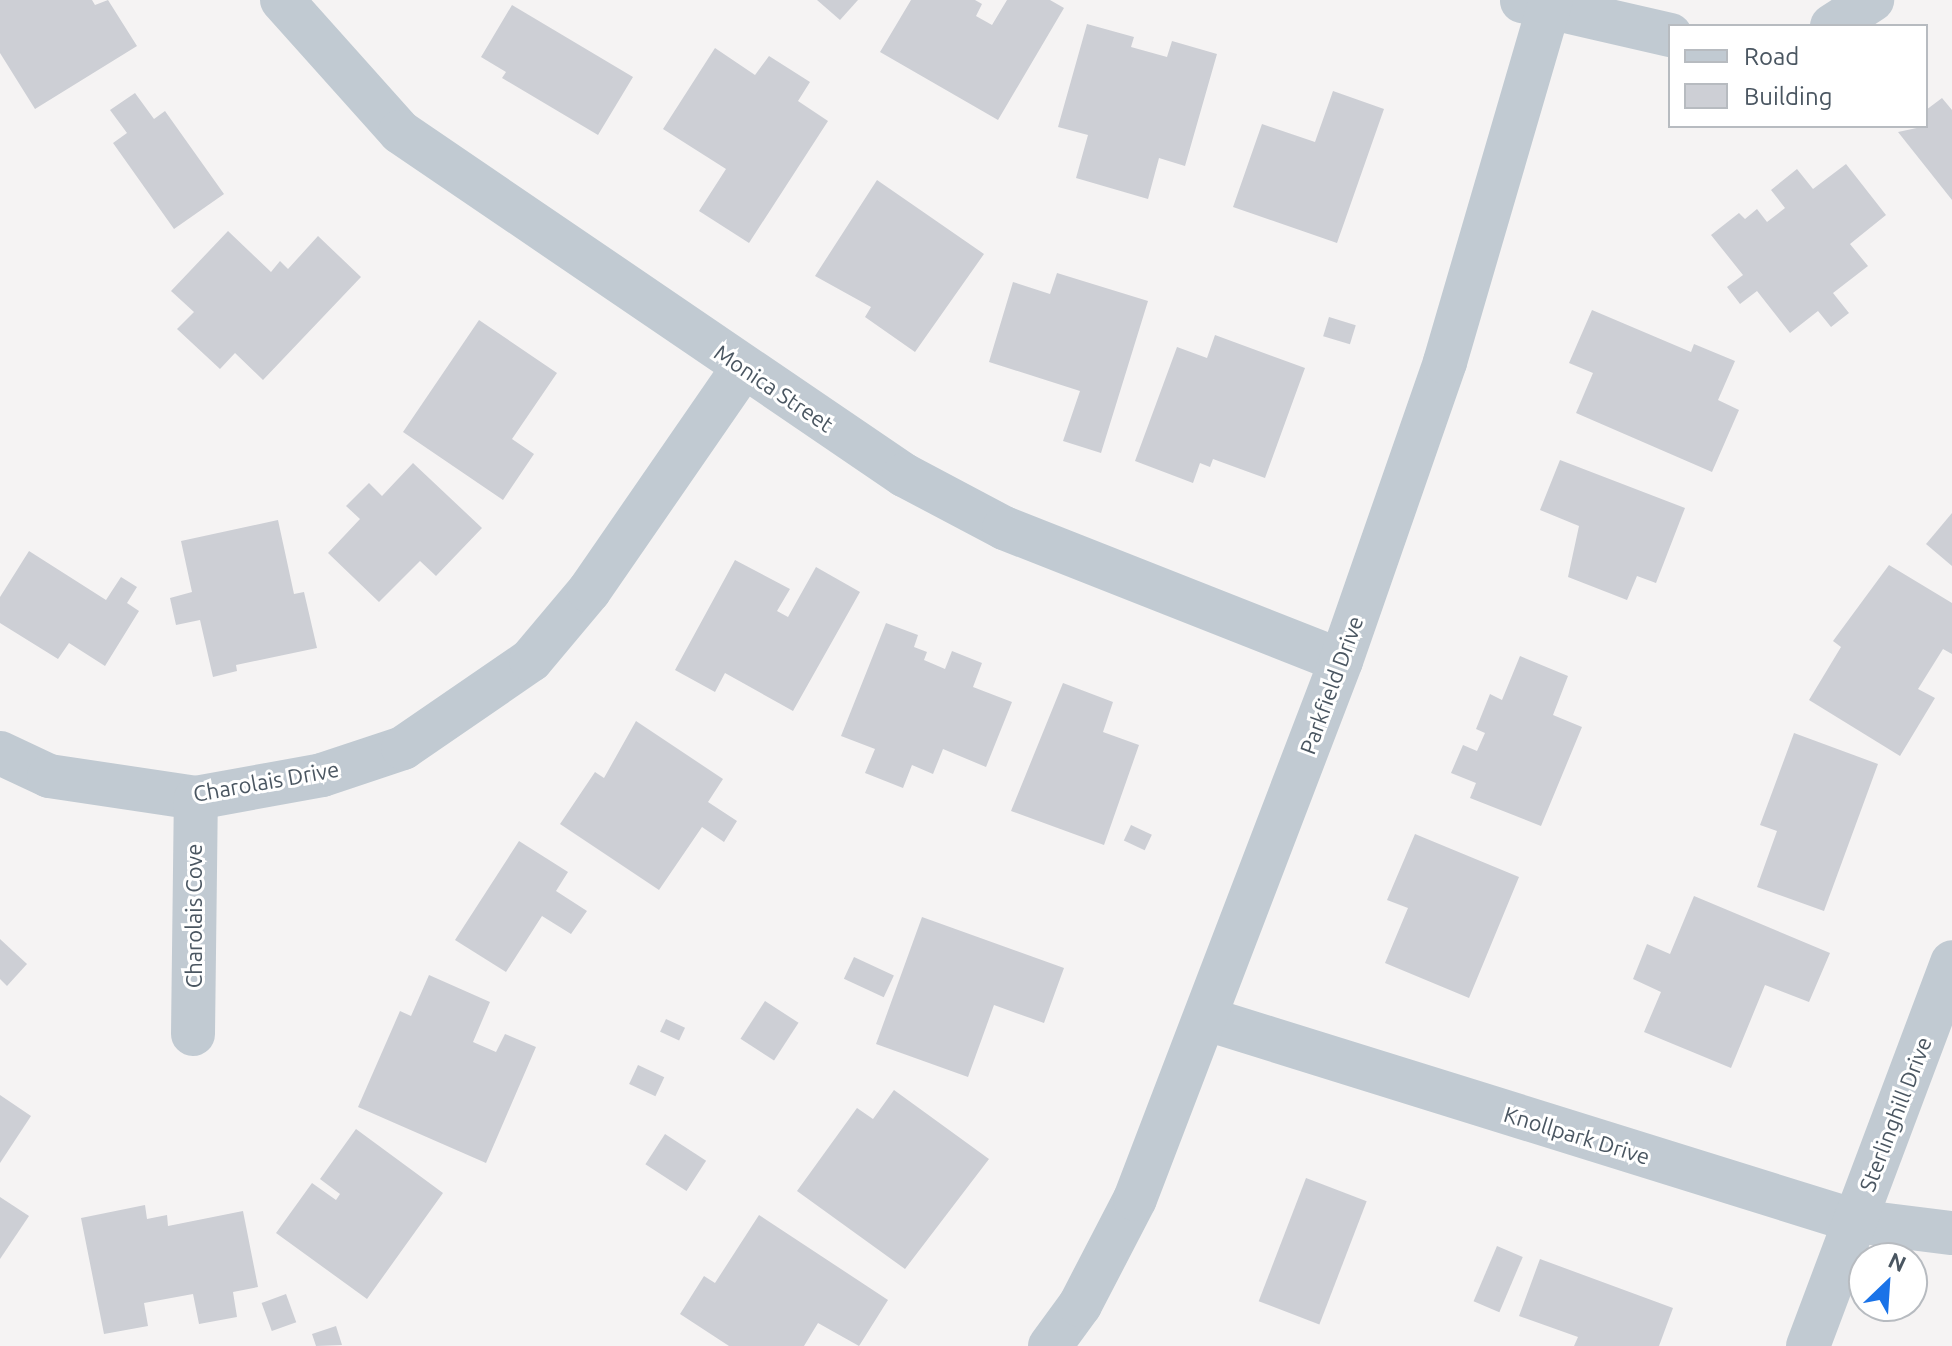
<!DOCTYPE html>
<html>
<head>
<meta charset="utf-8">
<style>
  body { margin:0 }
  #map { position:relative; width:1952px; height:1346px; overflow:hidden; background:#f5f3f3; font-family:Ubuntu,sans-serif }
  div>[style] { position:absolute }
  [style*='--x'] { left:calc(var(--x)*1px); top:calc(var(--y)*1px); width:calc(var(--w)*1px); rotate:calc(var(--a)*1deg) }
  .building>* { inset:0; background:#cdcfd5; transform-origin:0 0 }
  .minor>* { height:44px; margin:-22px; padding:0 22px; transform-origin:22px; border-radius:22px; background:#c1cad2 }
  span { translate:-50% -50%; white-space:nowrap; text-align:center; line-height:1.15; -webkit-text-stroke:6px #fff; paint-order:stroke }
  .street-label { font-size:22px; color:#4a5661 }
  .legend { position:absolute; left:1668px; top:24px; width:260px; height:104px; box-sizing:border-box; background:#fff; border:2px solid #b7bbc0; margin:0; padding:10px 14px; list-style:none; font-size:24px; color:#4a5661 }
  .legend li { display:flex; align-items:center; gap:16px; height:40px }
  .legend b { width:40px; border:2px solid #b7bbc0 }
  .north { position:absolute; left:1848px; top:1242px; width:80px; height:80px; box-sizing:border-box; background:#fff; border:2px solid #b7bbc0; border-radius:50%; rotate:25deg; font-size:22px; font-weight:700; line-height:32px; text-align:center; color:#4a5661 }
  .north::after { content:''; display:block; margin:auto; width:28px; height:36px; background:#1a73e8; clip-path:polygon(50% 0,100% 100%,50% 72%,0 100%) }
</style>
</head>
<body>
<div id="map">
  <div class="building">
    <i style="clip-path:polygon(0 0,92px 0,95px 5px,108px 0,137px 46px,35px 109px,0 53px)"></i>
    <i style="clip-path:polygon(817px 0,858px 0,840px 20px)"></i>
    <i style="clip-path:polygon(911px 0,975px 0,982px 4px,976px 16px,992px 25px,1007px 0,1050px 0,1064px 8px,998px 120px,880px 52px)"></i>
    <i style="clip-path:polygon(512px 5px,633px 77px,598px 135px,502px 78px,506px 72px,481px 57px)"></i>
    <i style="clip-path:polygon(1087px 24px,1134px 37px,1131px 47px,1167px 57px,1172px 41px,1217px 54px,1185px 166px,1159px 158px,1148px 199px,1076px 178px,1088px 135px,1058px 127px)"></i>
    <i style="clip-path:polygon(715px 48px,755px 75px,769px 56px,810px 82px,798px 101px,828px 121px,749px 243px,699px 211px,726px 169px,663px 129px)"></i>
    <i style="clip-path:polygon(1333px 91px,1384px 109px,1337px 243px,1233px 207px,1262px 124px,1315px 142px)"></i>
    <i style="clip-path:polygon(135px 93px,154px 119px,165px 111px,224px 194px,174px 229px,113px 143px,127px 133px,110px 110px)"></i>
    <i style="clip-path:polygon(1942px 98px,1952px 110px,1952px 200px,1898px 132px,1926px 126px,1926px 110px)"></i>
    <i style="clip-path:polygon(1846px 164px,1886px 215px,1850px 244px,1868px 266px,1833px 293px,1849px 313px,1831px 327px,1818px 311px,1790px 333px,1757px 291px,1740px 304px,1727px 287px,1743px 275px,1711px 235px,1739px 213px,1745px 219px,1757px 209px,1767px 222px,1785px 208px,1771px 190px,1797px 169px,1813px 189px)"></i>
    <i style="clip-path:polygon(877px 180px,984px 254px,915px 352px,865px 317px,871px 307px,815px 276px)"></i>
    <i style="clip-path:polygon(228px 231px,271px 272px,280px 261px,288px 269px,318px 236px,361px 277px,263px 380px,235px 353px,220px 369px,177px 329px,194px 312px,171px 291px)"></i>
    <i style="clip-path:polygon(1057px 273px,1148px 301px,1101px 453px,1063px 441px,1080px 391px,989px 362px,1013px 282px,1050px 294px)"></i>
    <i style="clip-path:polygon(1592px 310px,1691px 352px,1694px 344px,1735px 361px,1718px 400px,1739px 410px,1712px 472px,1576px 413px,1593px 373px,1569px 363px)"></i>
    <i style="left:1329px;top:317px;width:28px;height:20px;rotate:17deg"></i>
    <i style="clip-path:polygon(479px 320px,557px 373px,512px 439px,534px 454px,503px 500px,403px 432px)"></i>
    <i style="clip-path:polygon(1215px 335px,1305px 368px,1265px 478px,1213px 459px,1210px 467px,1200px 463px,1193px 483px,1135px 461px,1177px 347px,1207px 358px)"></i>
    <i style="clip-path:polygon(1560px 460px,1685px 508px,1656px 583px,1637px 576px,1627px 600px,1568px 577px,1579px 526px,1540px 510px)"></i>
    <i style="clip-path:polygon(413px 463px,482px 528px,436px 576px,420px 561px,379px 602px,328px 553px,360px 519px,346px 506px,369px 483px,382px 496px)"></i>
    <i style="clip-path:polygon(1952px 513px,1952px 566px,1926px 544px)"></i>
    <i style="clip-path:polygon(278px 520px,294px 594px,304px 592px,317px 648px,236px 665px,237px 671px,213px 677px,200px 620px,176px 625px,170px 598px,192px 592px,181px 541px)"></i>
    <i style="clip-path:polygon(29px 551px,106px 600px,121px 577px,137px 587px,127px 603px,139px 611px,105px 666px,69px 643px,58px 659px,0 623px,0 597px)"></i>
    <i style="clip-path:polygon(735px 560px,790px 589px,777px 611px,788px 617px,816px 567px,860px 592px,793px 711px,725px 673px,715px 692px,675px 670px)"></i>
    <i style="clip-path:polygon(1889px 565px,1952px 603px,1952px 654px,1943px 649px,1918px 689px,1935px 698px,1900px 756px,1809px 700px,1841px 647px,1833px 641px)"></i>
    <i style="clip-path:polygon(886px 623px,918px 635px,914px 647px,927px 652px,924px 660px,945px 669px,952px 651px,982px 663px,973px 687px,1012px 702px,986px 767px,943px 749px,933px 774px,912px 765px,903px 788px,865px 773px,875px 749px,841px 736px)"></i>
    <i style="clip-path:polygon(1520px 656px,1568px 676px,1553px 715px,1582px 727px,1541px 826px,1470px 798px,1476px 783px,1451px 773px,1463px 745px,1477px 751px,1485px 733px,1476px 729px,1490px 694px,1502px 700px)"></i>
    <i style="clip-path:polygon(1063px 683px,1113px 702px,1103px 732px,1139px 745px,1104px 845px,1011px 811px)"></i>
    <i style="clip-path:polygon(636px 721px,723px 779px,708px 802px,737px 821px,724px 842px,702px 827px,659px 890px,560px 824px,595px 772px,604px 778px)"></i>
    <i style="clip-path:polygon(1794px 733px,1878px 764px,1824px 911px,1757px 887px,1777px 831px,1760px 825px)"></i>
    <i style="left:1131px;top:825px;width:23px;height:17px;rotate:25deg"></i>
    <i style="clip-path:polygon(1415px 834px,1519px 877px,1469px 998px,1385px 963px,1408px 908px,1387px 900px)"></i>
    <i style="clip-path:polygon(519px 841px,568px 872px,556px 891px,587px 911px,571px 934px,542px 916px,506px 972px,455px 940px)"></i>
    <i style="clip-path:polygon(1694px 896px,1830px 953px,1809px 1002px,1765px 985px,1731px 1068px,1644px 1032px,1661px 992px,1633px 979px,1647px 944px,1670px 954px)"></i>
    <i style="clip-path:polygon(922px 917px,1064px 968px,1044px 1023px,994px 1005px,968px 1077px,876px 1044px)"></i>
    <i style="clip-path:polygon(0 939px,27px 964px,7px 986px,0 979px)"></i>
    <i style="left:854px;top:957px;width:44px;height:24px;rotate:25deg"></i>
    <i style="clip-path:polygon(429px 975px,490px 1002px,473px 1042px,496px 1052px,505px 1034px,536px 1047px,486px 1163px,358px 1107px,400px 1011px,411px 1016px)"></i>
    <i style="left:765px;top:1001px;width:40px;height:45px;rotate:33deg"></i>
    <i style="left:666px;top:1019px;width:21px;height:14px;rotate:25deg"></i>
    <i style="left:638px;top:1065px;width:29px;height:21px;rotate:25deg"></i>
    <i style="clip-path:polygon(894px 1090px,989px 1159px,905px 1269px,797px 1191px,857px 1108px,873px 1119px)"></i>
    <i style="clip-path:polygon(0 1095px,31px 1116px,0 1163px)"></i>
    <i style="clip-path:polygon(356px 1129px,443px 1193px,367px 1299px,276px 1233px,312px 1183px,336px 1200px,340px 1194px,320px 1179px)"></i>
    <i style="left:665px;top:1134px;width:49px;height:36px;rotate:33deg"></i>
    <i style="left:1306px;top:1178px;width:65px;height:132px;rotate:21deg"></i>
    <i style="clip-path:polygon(0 1197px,29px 1216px,0 1259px)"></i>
    <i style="clip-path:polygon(145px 1205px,147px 1219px,167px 1215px,168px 1226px,243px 1211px,258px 1287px,233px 1292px,237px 1317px,199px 1324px,193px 1294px,144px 1303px,148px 1326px,104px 1334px,81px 1218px)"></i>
    <i style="clip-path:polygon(759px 1215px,888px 1300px,859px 1346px,818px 1323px,804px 1346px,729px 1346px,680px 1314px,704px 1276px,715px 1283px)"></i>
    <i style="left:1497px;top:1246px;width:28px;height:60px;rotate:23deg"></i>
    <i style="clip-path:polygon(1540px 1259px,1673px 1308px,1659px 1346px,1574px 1346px,1578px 1337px,1519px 1316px)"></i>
    <i style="left:286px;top:1294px;width:30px;height:26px;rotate:70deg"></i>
    <i style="clip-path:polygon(336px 1326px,342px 1345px,316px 1346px,312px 1334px)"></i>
  </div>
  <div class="minor">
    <i style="--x:282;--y:0;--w:177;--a:48.2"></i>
    <i style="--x:400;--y:132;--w:610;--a:34.24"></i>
    <i style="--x:904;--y:475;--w:113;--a:27.9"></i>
    <i style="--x:1004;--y:528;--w:362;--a:21.5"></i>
    <i style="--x:1522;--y:1;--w:152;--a:12.9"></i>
    <i style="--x:1832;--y:26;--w:48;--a:-33"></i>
    <i style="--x:0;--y:753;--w:54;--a:25.1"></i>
    <i style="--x:49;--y:776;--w:149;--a:8.5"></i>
    <i style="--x:196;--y:798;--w:128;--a:-10.3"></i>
    <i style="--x:322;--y:775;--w:85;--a:-18.4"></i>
    <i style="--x:403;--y:748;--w:155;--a:-34.5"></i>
    <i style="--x:531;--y:660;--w:90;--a:-50"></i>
    <i style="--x:589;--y:591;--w:271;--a:-55.4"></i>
    <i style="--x:1207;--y:1019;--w:679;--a:17.31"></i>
    <i style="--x:1855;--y:1221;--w:98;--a:7.1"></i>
    <i style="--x:193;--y:1034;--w:236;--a:-89.3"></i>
    <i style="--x:1050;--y:1346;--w:51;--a:-53.8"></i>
    <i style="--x:1080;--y:1305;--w:119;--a:-62.6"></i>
    <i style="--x:1135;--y:1199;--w:576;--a:-69.05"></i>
    <i style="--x:1341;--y:661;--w:317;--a:-70.8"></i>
    <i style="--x:1445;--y:362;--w:377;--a:-73.7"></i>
    <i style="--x:1808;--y:1346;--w:410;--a:-69.4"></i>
  </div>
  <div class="street-label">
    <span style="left:774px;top:388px;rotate:34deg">Monica Street</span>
    <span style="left:1331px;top:685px;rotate:-70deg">Parkfield Drive</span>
    <span style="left:266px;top:781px;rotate:-10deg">Charolais Drive</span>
    <span style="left:194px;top:916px;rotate:-90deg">Charolais Cove</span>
    <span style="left:1895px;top:1114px;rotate:-69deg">Sterlinghill Drive</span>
    <span style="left:1577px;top:1135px;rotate:17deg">Knollpark Drive</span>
  </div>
  <ul class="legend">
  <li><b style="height:10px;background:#c1cad2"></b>Road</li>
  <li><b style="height:22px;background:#cdcfd5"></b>Building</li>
  </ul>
  <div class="north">N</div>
</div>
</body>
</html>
